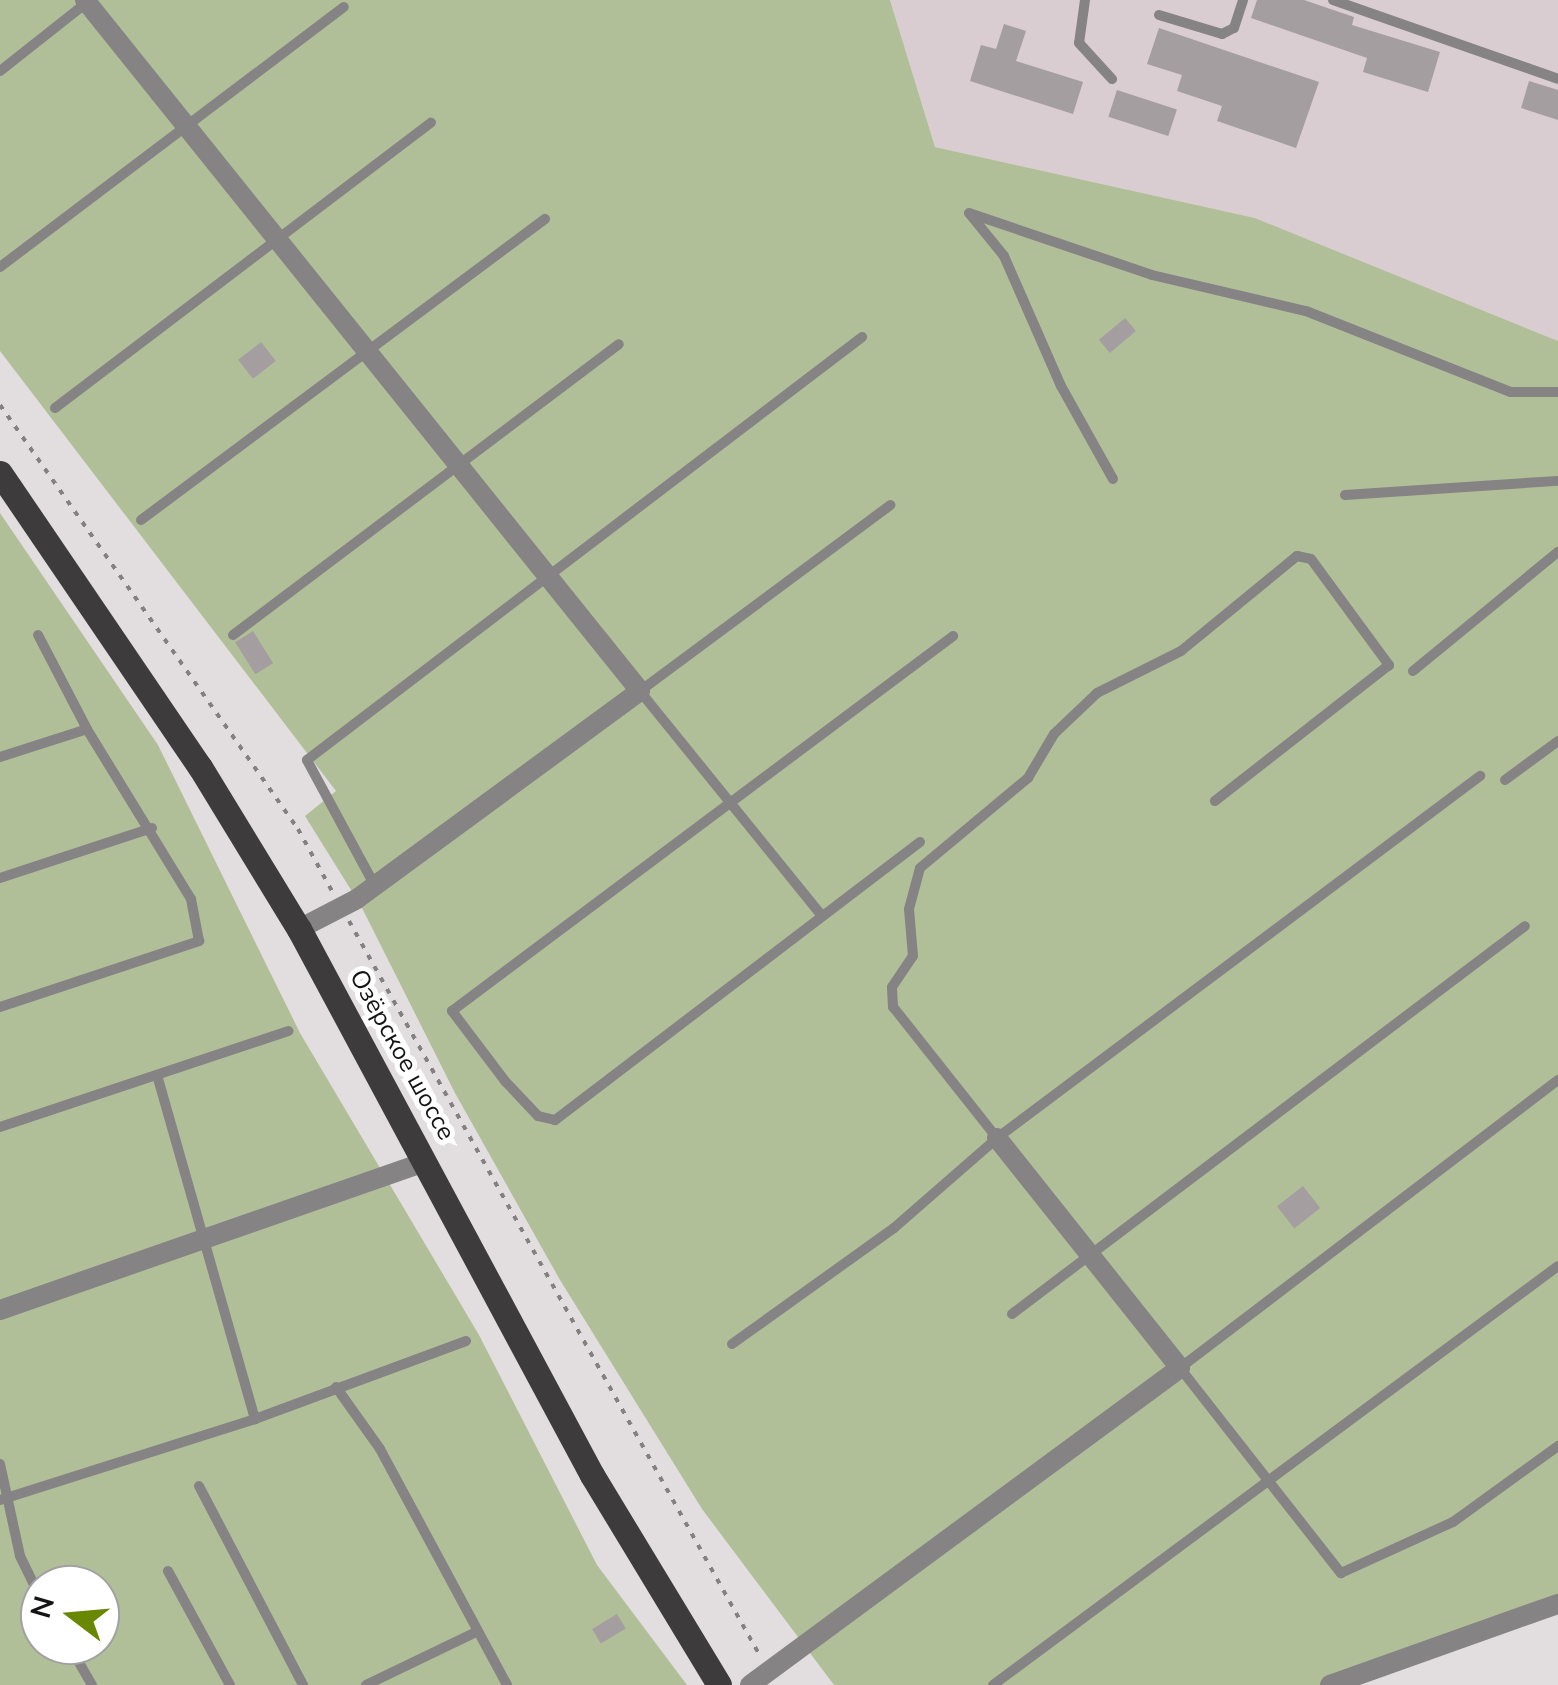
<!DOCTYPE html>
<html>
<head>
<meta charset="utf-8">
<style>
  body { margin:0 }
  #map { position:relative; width:1558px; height:1685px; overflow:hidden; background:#e2ddde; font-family:"Nunito Sans",sans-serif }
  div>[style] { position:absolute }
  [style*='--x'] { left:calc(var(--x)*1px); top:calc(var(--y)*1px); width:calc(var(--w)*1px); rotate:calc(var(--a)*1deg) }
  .built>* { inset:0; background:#dacdd1 }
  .green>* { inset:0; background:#b1bf99 }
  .building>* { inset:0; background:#a49ea0; transform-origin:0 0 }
  .path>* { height:4px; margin-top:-2px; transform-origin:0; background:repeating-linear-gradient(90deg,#838080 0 5px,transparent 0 13px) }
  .lane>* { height:10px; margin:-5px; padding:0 5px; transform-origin:5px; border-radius:5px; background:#858384 }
  .street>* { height:20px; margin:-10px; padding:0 10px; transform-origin:10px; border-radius:10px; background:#858384 }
  .primary>* { height:25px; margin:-12.5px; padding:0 12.5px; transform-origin:12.5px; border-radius:12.5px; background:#3e3b3c }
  span { translate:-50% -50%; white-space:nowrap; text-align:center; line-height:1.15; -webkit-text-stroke:10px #fff; paint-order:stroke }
  .street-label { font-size:25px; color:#151414 }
  .north { position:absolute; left:20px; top:1565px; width:100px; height:100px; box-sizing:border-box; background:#fff; border:2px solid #a1a1a1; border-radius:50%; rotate:286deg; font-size:28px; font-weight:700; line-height:40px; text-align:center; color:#151414 }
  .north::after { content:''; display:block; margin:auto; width:35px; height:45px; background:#688804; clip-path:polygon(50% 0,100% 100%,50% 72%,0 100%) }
</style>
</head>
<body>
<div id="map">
  <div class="built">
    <i style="clip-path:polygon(890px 0,1558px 0,1558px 341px,1255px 218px,935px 147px)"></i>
  </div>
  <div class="green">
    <i style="clip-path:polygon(0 0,890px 0,935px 147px,1255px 218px,1558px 341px,1558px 1604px,1330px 1685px,834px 1685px,702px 1509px,560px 1280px,455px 1093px,361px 906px,305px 816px,336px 791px,0 351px)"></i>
    <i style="clip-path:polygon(evenodd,0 513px,158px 745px,300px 1033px,479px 1335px,597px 1565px,687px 1685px,0 1685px,0 513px,40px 1585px,100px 1585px,100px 1645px,40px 1645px,40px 1585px)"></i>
  </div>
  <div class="building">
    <i style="clip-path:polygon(1257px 0,1304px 0,1354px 17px,1352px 25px,1440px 52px,1428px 92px,1363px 72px,1367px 58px,1251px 18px)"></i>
    <i style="clip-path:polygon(1004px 24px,1026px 31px,1016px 61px,1083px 82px,1073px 114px,970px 81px,981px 45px,996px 49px)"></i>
    <i style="clip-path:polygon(1159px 28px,1319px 82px,1296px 148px,1217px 121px,1222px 106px,1177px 91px,1182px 75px,1147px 64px)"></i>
    <i style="clip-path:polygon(1529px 81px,1558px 90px,1558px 120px,1521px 108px)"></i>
    <i style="left:1117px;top:90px;width:63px;height:28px;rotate:18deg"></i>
    <i style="left:1125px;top:318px;width:17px;height:34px;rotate:50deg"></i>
    <i style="left:261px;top:342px;width:24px;height:29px;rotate:52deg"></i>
    <i style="left:253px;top:631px;width:38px;height:21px;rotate:58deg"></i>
    <i style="left:1303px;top:1186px;width:28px;height:33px;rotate:52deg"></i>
    <i style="left:617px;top:1614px;width:17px;height:29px;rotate:59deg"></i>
  </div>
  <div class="path">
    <i style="--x:0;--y:405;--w:518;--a:54.9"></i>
    <i style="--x:298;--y:829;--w:71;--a:61.3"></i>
    <i style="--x:349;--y:921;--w:840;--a:60.78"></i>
  </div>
  <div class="lane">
    <i style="--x:1085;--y:0;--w:43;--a:97.9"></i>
    <i style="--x:1079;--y:43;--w:49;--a:47.5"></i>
    <i style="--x:1333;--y:0;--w:238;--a:19.3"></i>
    <i style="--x:1159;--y:15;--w:66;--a:16.8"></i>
    <i style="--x:1222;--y:34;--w:13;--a:-27"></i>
    <i style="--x:1234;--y:28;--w:29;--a:-72"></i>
    <i style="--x:0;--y:71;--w:115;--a:-38.3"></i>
    <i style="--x:0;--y:267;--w:431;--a:-37.1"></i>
    <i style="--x:55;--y:408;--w:472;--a:-37.2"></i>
    <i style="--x:1113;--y:479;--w:107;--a:-119.2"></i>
    <i style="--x:1061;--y:386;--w:142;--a:-113.7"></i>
    <i style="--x:1004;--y:256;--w:55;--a:-129.1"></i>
    <i style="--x:969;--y:213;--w:193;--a:18.7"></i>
    <i style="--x:1152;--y:275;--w:158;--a:13.2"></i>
    <i style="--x:1306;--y:311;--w:220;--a:21.6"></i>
    <i style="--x:1511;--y:392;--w:47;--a:0"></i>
    <i style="--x:1345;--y:495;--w:213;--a:-3.8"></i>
    <i style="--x:141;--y:520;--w:504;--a:-36.69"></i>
    <i style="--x:233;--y:635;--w:483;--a:-37"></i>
    <i style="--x:1413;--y:671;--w:188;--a:-39.4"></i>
    <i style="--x:0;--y:757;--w:91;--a:-17.8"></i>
    <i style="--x:1505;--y:780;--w:66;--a:-36.3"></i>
    <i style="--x:920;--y:842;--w:459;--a:142.7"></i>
    <i style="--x:555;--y:1120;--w:17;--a:-167"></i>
    <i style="--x:538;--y:1116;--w:48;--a:-133.3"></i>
    <i style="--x:505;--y:1081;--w:88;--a:-127.1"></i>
    <i style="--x:452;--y:1011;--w:626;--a:-36.81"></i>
    <i style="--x:0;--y:878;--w:160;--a:-18.2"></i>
    <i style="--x:375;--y:886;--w:143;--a:-118.4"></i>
    <i style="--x:307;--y:760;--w:698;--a:-37.31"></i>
    <i style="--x:822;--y:916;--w:289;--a:-129"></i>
    <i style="--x:640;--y:691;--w:312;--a:-36.6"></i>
    <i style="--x:0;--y:1007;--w:210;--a:-18.3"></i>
    <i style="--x:199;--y:941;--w:43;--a:-100.8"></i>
    <i style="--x:191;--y:899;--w:199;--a:-121.5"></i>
    <i style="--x:87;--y:729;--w:106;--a:-117.5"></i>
    <i style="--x:157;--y:1075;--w:358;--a:74.1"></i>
    <i style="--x:1558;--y:1080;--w:475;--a:142.7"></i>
    <i style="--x:1180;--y:1368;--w:261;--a:51.9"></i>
    <i style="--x:1341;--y:1573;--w:123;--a:-24.5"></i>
    <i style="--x:1453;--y:1522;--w:130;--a:-35.9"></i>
    <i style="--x:0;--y:1127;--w:304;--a:-18.4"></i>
    <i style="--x:997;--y:1138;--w:167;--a:-128.4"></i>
    <i style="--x:893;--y:1007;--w:20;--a:-93"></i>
    <i style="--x:892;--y:987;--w:37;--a:-56"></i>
    <i style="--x:913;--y:956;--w:47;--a:-94.9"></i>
    <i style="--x:909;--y:909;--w:42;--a:-75"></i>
    <i style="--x:920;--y:868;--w:141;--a:-39.8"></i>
    <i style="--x:1028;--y:778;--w:51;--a:-59.4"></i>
    <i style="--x:1054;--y:734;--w:59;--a:-43.6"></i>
    <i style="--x:1097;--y:693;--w:94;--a:-26.6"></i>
    <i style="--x:1181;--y:651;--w:150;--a:-39.3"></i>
    <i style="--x:1297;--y:556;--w:14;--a:12"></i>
    <i style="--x:1311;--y:559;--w:132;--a:53.7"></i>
    <i style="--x:1389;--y:665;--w:221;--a:142"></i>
    <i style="--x:1012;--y:1314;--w:643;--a:-37.1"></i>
    <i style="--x:732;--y:1344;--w:199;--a:-35.6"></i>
    <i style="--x:894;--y:1228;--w:137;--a:-41.1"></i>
    <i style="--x:997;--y:1138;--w:604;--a:-36.85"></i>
    <i style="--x:336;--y:1387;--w:76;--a:54.6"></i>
    <i style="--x:380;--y:1449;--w:268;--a:61.7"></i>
    <i style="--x:0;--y:1464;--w:94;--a:77.7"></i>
    <i style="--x:20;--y:1556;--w:46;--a:64"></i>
    <i style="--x:199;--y:1486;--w:225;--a:62.4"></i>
    <i style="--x:0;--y:1500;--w:268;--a:-17.6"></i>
    <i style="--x:255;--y:1419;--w:225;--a:-20.3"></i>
    <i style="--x:168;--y:1571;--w:130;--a:61.5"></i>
    <i style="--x:69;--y:1645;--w:46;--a:60.1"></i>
    <i style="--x:366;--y:1685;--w:124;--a:-25.7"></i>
    <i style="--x:993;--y:1685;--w:703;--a:-36.56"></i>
  </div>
  <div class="street">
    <i style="--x:85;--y:0;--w:886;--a:51.23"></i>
    <i style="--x:640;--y:691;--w:351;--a:143.7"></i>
    <i style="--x:357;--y:899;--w:65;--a:152.7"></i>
    <i style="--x:0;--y:1310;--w:451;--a:-19.2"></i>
    <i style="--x:750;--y:1685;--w:534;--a:-36.4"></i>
    <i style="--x:1180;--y:1368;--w:294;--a:-128.5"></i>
    <i style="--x:1330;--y:1685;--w:242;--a:-19.6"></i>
  </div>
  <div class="primary">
    <i style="--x:0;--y:473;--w:356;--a:55.8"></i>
    <i style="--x:200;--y:767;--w:190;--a:58.6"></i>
    <i style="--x:299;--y:929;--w:620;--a:61.78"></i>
    <i style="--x:592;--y:1475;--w:245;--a:58.8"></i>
  </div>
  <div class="street-label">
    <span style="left:402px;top:1055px;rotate:61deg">Озёрское шоссе</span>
  </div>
  <div class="north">N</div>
</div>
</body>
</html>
